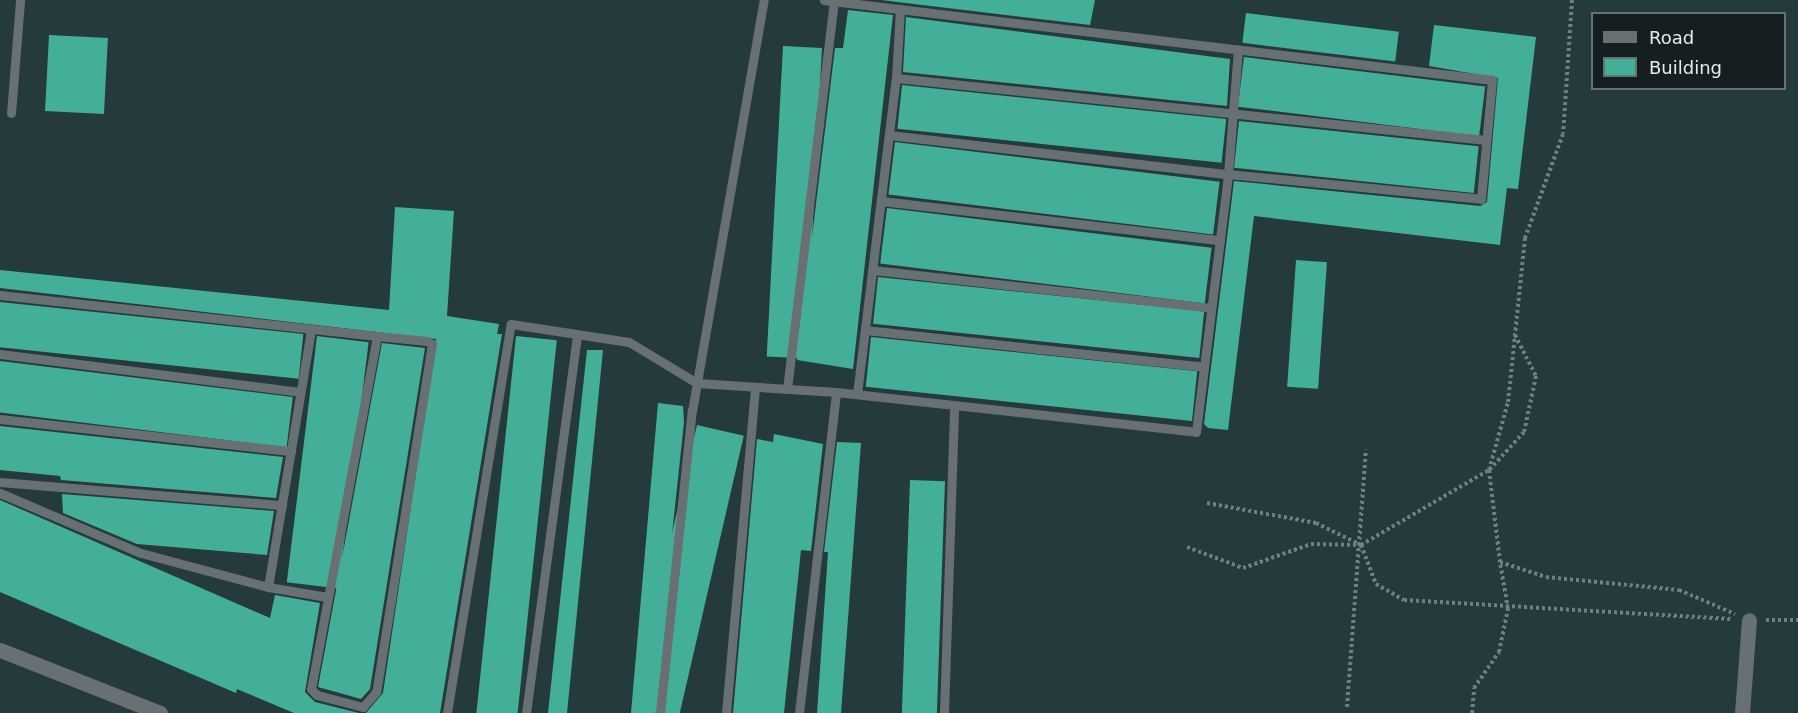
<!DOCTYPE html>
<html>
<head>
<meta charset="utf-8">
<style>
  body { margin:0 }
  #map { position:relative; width:1798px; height:713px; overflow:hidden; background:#253a3c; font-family:"DejaVu Sans",sans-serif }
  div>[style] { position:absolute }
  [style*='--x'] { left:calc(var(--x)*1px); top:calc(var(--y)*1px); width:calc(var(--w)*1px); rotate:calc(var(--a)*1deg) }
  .building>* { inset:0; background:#44af99; transform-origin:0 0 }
  .path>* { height:4px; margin-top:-2px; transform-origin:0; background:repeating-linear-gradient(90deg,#6e8081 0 3px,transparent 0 6px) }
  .lane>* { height:9px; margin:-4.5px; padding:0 4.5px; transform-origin:4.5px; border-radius:4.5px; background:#687074 }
  .street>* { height:15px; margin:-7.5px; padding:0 7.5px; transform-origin:7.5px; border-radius:7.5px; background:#687074 }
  span { translate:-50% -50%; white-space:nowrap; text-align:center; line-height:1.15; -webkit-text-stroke:6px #161f20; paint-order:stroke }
  .legend { position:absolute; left:1591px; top:12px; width:195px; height:78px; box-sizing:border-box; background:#161f20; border:2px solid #677172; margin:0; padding:8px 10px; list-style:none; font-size:18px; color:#e0eced }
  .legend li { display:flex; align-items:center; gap:12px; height:30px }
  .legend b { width:30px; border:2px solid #677172 }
</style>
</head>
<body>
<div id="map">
  <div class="building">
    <i style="clip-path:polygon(881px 0,1095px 0,1090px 25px)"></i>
    <i style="clip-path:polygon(848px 10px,893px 15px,853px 369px,797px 360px,835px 48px,843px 48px)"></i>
    <i style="left:1246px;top:13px;width:154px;height:30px;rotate:7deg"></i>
    <i style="clip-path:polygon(906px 17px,1230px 59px,1227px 106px,903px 72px)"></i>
    <i style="clip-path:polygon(1434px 25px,1536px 37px,1518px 189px,1507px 188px,1500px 245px,1254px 216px,1228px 430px,1208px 428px,1204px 424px,1234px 181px,1480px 206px,1487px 202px,1498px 78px,1429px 66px)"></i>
    <i style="left:49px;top:35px;width:59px;height:76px;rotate:3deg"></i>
    <i style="left:783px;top:46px;width:39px;height:311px;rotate:3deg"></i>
    <i style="left:1244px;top:57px;width:243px;height:50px;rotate:7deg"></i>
    <i style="left:902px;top:85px;width:326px;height:44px;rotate:6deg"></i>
    <i style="left:1239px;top:121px;width:241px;height:47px;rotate:6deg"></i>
    <i style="left:895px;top:142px;width:327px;height:53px;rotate:7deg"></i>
    <i style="clip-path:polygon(395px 207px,454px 211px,447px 316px,499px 324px,497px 334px,502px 334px,440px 713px,366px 713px,383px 693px,436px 339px,0 288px,0 270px,389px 310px)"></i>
    <i style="left:887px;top:208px;width:327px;height:56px;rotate:7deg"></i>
    <i style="left:1296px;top:260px;width:31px;height:127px;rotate:4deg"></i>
    <i style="left:878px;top:277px;width:328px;height:47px;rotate:6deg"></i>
    <i style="left:0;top:302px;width:305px;height:45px;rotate:6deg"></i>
    <i style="left:317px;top:336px;width:52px;height:248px;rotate:7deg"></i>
    <i style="left:516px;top:336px;width:41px;height:382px;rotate:6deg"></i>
    <i style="left:871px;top:337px;width:328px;height:50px;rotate:6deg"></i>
    <i style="clip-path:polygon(382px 343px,425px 348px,370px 689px,361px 699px,318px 687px)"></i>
    <i style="clip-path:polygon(587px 350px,603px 350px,567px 713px,548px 713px)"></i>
    <i style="left:0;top:361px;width:295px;height:51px;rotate:7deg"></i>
    <i style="clip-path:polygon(658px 403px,683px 406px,684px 422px,653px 713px,631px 713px)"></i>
    <i style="left:697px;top:425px;width:48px;height:290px;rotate:13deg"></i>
    <i style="clip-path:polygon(0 426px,283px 457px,276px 498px,61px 480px,60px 476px,0 470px)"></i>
    <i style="clip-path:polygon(774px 434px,823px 444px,811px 551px,801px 550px,784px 713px,733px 713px,757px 439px,773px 442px)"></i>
    <i style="clip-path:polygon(837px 442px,861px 443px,841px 713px,817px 713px,828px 552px,824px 552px)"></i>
    <i style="left:910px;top:480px;width:35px;height:234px;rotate:2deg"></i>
    <i style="clip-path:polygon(62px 494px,274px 511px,267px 555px,137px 544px,63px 513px)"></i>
    <i style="clip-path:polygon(0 500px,270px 618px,275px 595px,320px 603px,305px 692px,315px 702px,359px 713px,294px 713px,237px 689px,236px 693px,0 592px)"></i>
  </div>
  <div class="path">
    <i style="--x:1572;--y:0;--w:134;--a:93.8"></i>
    <i style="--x:1563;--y:134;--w:111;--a:110.1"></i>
    <i style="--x:1525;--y:238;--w:98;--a:95.9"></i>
    <i style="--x:1515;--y:335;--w:46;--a:62.9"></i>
    <i style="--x:1536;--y:376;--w:57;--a:102.1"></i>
    <i style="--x:1524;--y:432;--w:52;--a:132.6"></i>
    <i style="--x:1489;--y:470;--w:93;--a:83.2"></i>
    <i style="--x:1500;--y:562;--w:48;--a:18.1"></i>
    <i style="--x:1546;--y:577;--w:134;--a:5.6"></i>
    <i style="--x:1679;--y:590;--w:61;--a:23.2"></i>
    <i style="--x:1207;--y:503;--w:111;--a:10.4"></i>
    <i style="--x:1316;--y:523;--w:50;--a:26.1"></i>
    <i style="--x:1361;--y:545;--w:42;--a:69"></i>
    <i style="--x:1376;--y:584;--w:32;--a:30"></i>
    <i style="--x:1404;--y:600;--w:328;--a:3.3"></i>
    <i style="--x:1187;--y:547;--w:60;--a:20.6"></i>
    <i style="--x:1243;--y:568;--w:72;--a:-19.4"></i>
    <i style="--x:1311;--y:544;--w:50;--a:1.1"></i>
    <i style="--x:1361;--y:545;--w:148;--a:-30.4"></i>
    <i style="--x:1489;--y:470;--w:71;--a:-74.4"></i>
    <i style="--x:1508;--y:402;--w:67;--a:-84"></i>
    <i style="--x:1766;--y:620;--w:32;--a:0"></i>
    <i style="--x:1347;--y:707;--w:258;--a:-85.8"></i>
    <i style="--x:1472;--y:713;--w:25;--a:-85"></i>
    <i style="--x:1474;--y:688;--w:44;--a:-55.2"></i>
    <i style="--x:1499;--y:652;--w:44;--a:-78.2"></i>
    <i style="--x:1508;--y:609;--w:48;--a:-99.7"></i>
  </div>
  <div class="lane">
    <i style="--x:900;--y:9;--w:69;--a:93.3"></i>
    <i style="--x:896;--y:78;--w:593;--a:6"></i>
    <i style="--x:11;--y:113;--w:113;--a:-85.4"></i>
    <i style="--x:889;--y:135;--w:341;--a:6.6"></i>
    <i style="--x:1228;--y:174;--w:125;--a:-85.4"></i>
    <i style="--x:881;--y:201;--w:341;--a:6.6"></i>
    <i style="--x:873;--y:270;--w:340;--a:6.4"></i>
    <i style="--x:0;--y:295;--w:379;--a:6.2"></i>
    <i style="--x:377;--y:336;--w:50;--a:5.7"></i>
    <i style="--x:427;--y:341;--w:6;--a:31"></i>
    <i style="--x:432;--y:344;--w:352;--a:99.1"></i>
    <i style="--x:376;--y:692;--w:20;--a:131"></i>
    <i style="--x:363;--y:707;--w:48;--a:-165.4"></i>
    <i style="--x:317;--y:695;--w:8;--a:-135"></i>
    <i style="--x:311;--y:689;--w:359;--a:-79.4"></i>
    <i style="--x:865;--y:330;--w:341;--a:6.2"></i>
    <i style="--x:0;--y:354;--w:302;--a:7.2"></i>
    <i style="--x:787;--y:389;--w:391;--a:-83.1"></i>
    <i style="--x:857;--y:394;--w:318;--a:-83"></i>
    <i style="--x:0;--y:419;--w:293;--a:6.3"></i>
    <i style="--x:0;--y:482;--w:283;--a:4.7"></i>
    <i style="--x:0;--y:493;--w:153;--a:23.1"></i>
    <i style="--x:141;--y:553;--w:131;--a:15"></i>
    <i style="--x:268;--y:587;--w:60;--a:9.6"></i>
    <i style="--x:268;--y:587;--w:262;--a:-80.5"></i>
    <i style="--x:447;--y:713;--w:394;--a:-80.7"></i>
    <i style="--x:511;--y:324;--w:119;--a:8.7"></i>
    <i style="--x:629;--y:342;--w:79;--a:31.1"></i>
    <i style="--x:697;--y:383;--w:139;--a:3.7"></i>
    <i style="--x:526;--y:713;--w:382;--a:-82.3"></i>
    <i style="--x:660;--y:713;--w:304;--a:-84"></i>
    <i style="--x:692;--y:411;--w:417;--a:-80.1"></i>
    <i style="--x:726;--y:713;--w:327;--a:-84.9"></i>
    <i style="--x:799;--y:713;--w:323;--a:-83.4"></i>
    <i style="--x:836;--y:392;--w:362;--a:6.3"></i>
    <i style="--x:1196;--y:432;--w:260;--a:-82.9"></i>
    <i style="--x:1228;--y:174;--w:254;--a:5.6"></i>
    <i style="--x:1481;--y:199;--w:120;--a:-84.7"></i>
    <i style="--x:1492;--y:80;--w:673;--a:-173.17"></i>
    <i style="--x:944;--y:713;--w:308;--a:-88.1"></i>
  </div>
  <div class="street">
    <i style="--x:0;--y:650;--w:172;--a:21.5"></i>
    <i style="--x:1742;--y:713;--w:93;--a:-85.7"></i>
  </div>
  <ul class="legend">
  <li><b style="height:8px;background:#687074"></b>Road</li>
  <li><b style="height:16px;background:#44af99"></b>Building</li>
  </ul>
</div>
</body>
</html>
